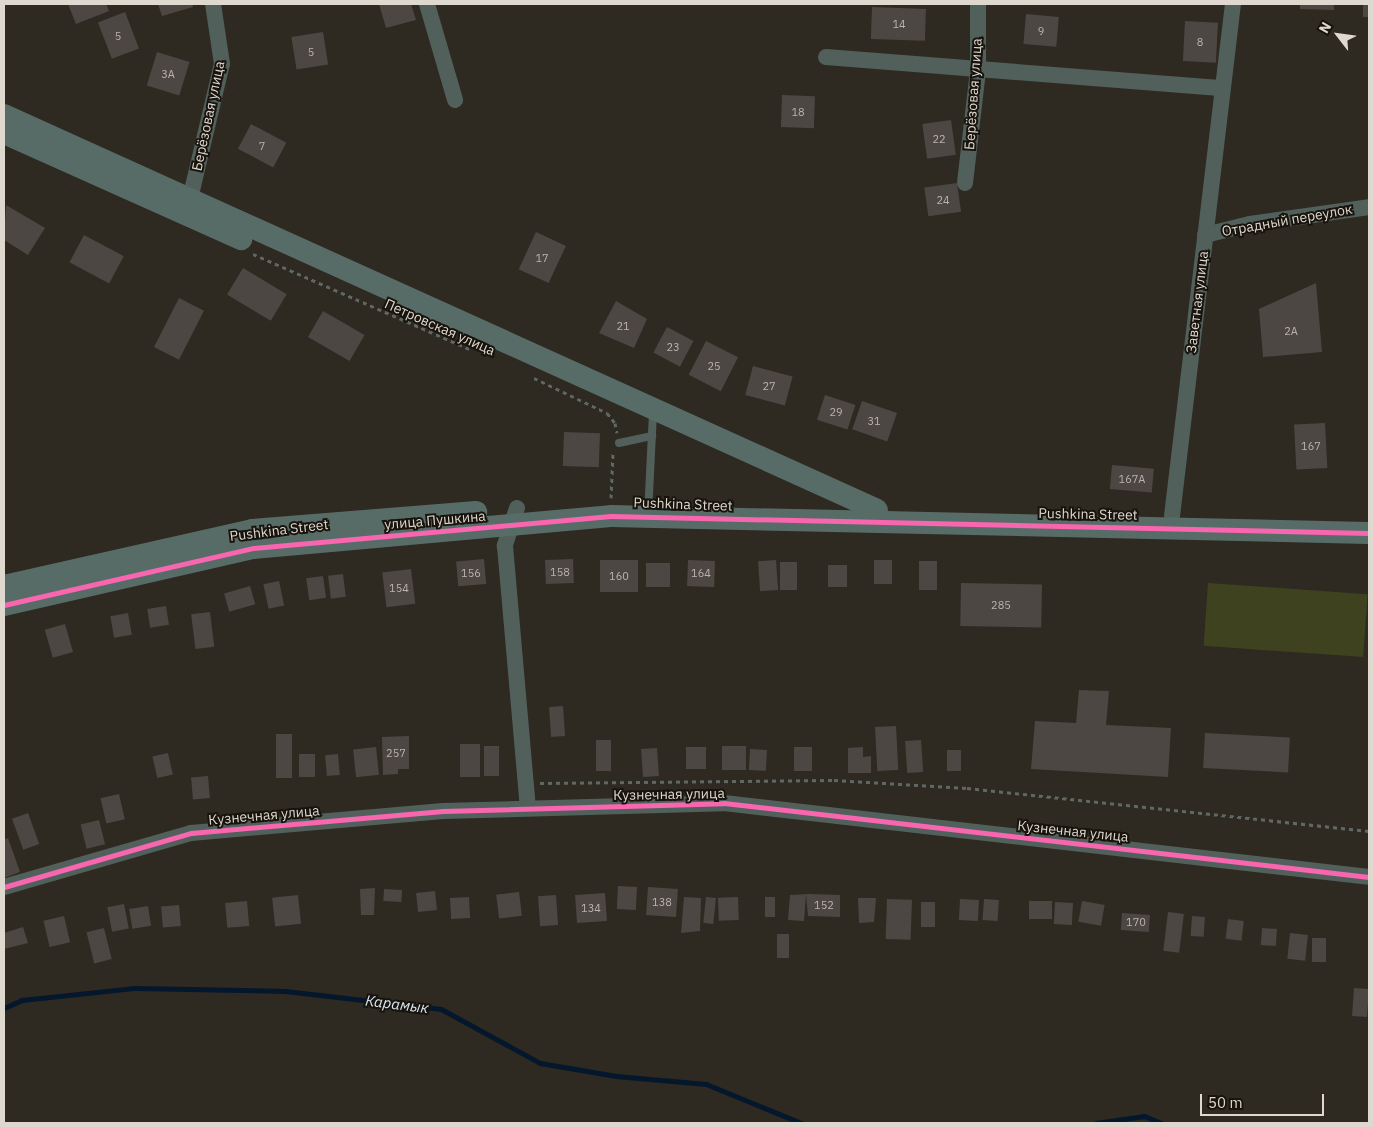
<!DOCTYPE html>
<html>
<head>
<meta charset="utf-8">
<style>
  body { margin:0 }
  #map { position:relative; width:1373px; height:1127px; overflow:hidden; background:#2e2921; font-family:"IBM Plex Sans",sans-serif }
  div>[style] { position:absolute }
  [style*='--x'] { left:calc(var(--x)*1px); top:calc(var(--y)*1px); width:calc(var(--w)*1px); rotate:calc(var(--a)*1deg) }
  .green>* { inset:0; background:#3e421e; transform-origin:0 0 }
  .stream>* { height:5px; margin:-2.5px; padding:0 2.5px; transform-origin:2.5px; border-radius:2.5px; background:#04172c }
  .building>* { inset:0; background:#4d4743; transform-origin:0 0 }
  .path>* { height:3px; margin-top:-1.5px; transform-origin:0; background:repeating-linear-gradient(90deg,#5f6863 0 4px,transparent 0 8px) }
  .lane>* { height:8px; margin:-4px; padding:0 4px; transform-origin:4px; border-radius:4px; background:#52605c }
  .street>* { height:16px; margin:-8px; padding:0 8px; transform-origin:8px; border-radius:8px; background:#52605c }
  .secondary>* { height:22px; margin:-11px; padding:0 11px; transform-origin:11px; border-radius:11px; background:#586c67 }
  .cycleway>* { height:5px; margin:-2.5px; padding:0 2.5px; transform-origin:2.5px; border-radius:2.5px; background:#f766af }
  span { translate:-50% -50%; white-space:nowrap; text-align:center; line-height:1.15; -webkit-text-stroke:4px #18140d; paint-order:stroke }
  .number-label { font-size:11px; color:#bab4ac }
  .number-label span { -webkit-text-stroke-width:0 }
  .street-label { font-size:14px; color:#ded8cf }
  .water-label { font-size:15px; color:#dae6f2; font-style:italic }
  .frame { position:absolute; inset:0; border:5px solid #ded8cf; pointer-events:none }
  .north { position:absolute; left:1313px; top:10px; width:50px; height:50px; -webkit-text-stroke:4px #18140d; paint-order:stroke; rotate:300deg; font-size:14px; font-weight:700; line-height:20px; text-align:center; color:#ded8cf }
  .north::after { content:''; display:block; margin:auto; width:18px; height:22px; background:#ded8cf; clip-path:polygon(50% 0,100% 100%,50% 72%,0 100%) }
  .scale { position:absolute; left:1200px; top:1094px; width:124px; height:22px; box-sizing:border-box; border:2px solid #ded8cf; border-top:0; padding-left:6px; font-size:15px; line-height:18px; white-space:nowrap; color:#ded8cf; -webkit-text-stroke:4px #18140d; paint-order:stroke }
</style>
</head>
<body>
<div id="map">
  <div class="green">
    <i style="left:1208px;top:583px;width:160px;height:63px;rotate:4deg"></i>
  </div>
  <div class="stream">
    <i style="--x:4;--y:1008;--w:20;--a:-24"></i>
    <i style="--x:22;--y:1000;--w:114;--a:-6.1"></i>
    <i style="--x:135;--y:988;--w:150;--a:1.1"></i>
    <i style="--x:285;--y:991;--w:157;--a:6.6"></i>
    <i style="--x:441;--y:1009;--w:113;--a:28.6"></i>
    <i style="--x:540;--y:1063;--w:77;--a:9.7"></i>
    <i style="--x:616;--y:1076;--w:90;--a:5.1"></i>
    <i style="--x:706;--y:1084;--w:103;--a:22.3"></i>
    <i style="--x:1096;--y:1123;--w:49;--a:-8.3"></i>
    <i style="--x:1144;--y:1116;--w:18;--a:22"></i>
  </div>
  <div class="building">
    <i style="clip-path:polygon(68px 4px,106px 4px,109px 11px,76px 24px)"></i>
    <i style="clip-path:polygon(158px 4px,192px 4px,193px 7px,162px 16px)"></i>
    <i style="clip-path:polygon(379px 4px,411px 4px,416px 20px,386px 28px)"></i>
    <i style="clip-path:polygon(1300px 4px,1334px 4px,1334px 10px,1300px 9px)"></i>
    <i style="left:1363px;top:4px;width:6px;height:13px"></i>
    <i style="left:872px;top:7px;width:54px;height:32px;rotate:2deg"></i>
    <i style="left:125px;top:12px;width:39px;height:29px;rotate:69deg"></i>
    <i style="left:1026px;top:14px;width:33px;height:30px;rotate:5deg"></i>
    <i style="left:1185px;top:21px;width:33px;height:40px;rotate:3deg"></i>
    <i style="left:323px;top:32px;width:33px;height:32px;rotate:81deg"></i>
    <i style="left:157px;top:52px;width:34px;height:35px;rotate:17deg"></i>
    <i style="left:782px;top:95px;width:33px;height:32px;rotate:2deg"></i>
    <i style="left:951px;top:120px;width:35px;height:29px;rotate:82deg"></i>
    <i style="left:251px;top:124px;width:40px;height:28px;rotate:28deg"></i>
    <i style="left:957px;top:183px;width:29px;height:33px;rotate:82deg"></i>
    <i style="clip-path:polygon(6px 205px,45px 228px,28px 255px,4px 240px)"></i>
    <i style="left:536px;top:232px;width:33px;height:41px;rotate:25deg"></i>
    <i style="left:84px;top:235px;width:45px;height:31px;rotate:28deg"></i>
    <i style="left:243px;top:268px;width:51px;height:31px;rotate:31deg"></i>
    <i style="clip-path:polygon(1316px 283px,1322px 352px,1263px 357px,1259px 309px)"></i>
    <i style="left:179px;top:298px;width:28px;height:55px;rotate:27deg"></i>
    <i style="clip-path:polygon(616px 301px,647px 319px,634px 348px,599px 333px)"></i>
    <i style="left:323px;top:311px;width:48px;height:30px;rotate:30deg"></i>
    <i style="left:667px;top:327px;width:30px;height:29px;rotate:28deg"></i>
    <i style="left:706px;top:341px;width:36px;height:38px;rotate:27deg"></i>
    <i style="left:753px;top:366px;width:41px;height:30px;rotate:15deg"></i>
    <i style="left:825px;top:395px;width:32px;height:26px;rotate:18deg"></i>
    <i style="left:862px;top:401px;width:37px;height:30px;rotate:19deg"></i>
    <i style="left:1325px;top:423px;width:45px;height:31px;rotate:87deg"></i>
    <i style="left:564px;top:432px;width:36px;height:34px;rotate:2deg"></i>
    <i style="left:1112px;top:465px;width:42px;height:24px;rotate:5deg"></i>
    <i style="left:484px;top:559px;width:25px;height:28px;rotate:85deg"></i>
    <i style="left:573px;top:559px;width:24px;height:28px;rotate:88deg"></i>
    <i style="left:638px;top:560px;width:32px;height:38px;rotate:90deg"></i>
    <i style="left:688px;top:560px;width:27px;height:26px;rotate:2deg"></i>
    <i style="left:776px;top:560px;width:30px;height:18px;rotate:86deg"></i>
    <i style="left:874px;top:560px;width:18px;height:24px"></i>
    <i style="left:919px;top:561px;width:18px;height:29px"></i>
    <i style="left:780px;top:562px;width:17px;height:28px"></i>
    <i style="left:670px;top:563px;width:24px;height:24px;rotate:90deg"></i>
    <i style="left:828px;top:565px;width:19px;height:22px"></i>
    <i style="left:411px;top:569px;width:35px;height:29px;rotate:83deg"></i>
    <i style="left:343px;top:574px;width:23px;height:15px;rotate:83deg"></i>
    <i style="left:323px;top:576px;width:22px;height:17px;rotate:82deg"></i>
    <i style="left:279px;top:581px;width:25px;height:16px;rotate:78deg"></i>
    <i style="left:961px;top:583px;width:81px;height:43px;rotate:1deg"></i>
    <i style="left:250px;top:586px;width:19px;height:27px;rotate:74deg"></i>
    <i style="left:166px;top:606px;width:19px;height:19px;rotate:81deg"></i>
    <i style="left:210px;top:612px;width:35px;height:19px;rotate:83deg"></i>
    <i style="left:128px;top:613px;width:22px;height:18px;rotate:80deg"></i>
    <i style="left:65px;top:624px;width:29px;height:21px;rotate:74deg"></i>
    <i style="clip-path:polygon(1079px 690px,1109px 691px,1106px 725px,1171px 728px,1168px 777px,1031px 769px,1035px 721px,1076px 723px)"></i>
    <i style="left:563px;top:706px;width:30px;height:14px;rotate:86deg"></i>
    <i style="left:896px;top:726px;width:44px;height:21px;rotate:87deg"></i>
    <i style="left:1205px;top:733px;width:85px;height:35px;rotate:3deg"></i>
    <i style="left:276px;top:734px;width:16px;height:44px"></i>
    <i style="clip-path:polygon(409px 736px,409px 769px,398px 769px,398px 774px,383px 775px,382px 737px)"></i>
    <i style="left:596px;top:740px;width:15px;height:31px"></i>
    <i style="left:921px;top:740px;width:32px;height:16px;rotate:86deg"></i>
    <i style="left:460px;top:744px;width:20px;height:33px"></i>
    <i style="left:484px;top:746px;width:15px;height:30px"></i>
    <i style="left:746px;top:746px;width:24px;height:24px;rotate:90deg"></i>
    <i style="left:376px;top:747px;width:28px;height:23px;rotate:84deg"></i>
    <i style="left:686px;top:747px;width:20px;height:22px"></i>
    <i style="left:794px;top:747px;width:18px;height:24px"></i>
    <i style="clip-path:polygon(863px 747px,863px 757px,871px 756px,871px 773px,848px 773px,848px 748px)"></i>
    <i style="left:657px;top:748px;width:28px;height:16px;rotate:86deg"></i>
    <i style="left:750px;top:749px;width:17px;height:21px;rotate:3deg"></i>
    <i style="left:961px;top:750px;width:21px;height:14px;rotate:90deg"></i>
    <i style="left:168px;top:753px;width:22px;height:16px;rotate:77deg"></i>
    <i style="left:299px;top:754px;width:16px;height:23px"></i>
    <i style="left:338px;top:754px;width:21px;height:13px;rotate:85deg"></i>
    <i style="left:208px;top:776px;width:22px;height:17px;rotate:85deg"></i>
    <i style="left:119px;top:794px;width:26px;height:19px;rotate:77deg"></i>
    <i style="left:28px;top:813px;width:33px;height:17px;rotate:70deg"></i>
    <i style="left:99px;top:820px;width:25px;height:19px;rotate:76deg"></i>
    <i style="clip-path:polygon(8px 838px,20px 872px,4px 878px,4px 840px)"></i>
    <i style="left:618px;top:886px;width:19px;height:23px;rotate:3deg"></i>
    <i style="left:648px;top:887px;width:30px;height:28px;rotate:4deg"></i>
    <i style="clip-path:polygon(375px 888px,374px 915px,361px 915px,360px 889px)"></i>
    <i style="left:384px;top:889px;width:18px;height:12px;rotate:3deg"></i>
    <i style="left:435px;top:891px;width:19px;height:19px;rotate:84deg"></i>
    <i style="left:519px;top:892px;width:24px;height:23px;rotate:83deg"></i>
    <i style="left:605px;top:893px;width:28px;height:30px;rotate:86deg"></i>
    <i style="clip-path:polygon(809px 894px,840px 895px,840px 917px,808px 916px,806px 895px,804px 921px,788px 920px,790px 895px)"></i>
    <i style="left:298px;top:895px;width:29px;height:26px;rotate:84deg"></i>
    <i style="left:556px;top:895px;width:30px;height:18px;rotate:86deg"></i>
    <i style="left:469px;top:897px;width:21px;height:19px;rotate:87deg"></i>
    <i style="clip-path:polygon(684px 897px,701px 898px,700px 931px,681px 933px)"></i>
    <i style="left:706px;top:897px;width:10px;height:26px;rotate:6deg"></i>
    <i style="left:738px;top:897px;width:23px;height:20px;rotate:88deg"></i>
    <i style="left:765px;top:897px;width:10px;height:20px"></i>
    <i style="clip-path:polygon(858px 898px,876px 898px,874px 922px,859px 923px)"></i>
    <i style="left:887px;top:899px;width:25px;height:40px;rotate:2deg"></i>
    <i style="left:960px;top:899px;width:19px;height:21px;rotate:3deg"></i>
    <i style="left:984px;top:899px;width:15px;height:21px;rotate:4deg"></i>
    <i style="left:247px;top:901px;width:25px;height:22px;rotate:85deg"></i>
    <i style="left:1029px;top:901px;width:23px;height:18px"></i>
    <i style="left:1082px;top:901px;width:23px;height:21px;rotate:10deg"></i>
    <i style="left:921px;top:902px;width:14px;height:25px"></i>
    <i style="left:1055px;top:902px;width:18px;height:22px;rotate:3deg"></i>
    <i style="left:124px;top:904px;width:25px;height:17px;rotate:79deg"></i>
    <i style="left:179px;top:905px;width:21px;height:18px;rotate:85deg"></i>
    <i style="left:148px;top:906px;width:20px;height:19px;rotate:81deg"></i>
    <i style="left:1168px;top:912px;width:16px;height:39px;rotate:7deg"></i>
    <i style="left:1122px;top:913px;width:28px;height:17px;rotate:4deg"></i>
    <i style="left:64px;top:916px;width:27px;height:21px;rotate:77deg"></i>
    <i style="left:1192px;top:916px;width:13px;height:20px;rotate:4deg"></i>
    <i style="left:1228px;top:919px;width:16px;height:20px;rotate:7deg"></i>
    <i style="clip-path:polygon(23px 927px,28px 943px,4px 949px,4px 933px)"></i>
    <i style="left:104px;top:928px;width:32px;height:18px;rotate:76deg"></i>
    <i style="left:1262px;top:928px;width:15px;height:17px;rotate:4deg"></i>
    <i style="left:1290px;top:933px;width:18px;height:26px;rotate:6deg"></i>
    <i style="left:777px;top:934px;width:12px;height:24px"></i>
    <i style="left:1312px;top:938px;width:14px;height:24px"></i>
    <i style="left:1354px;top:988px;width:15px;height:28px;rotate:4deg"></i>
  </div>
  <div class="path">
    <i style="--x:253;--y:254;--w:236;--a:23.7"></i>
    <i style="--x:534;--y:378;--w:81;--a:25.6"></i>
    <i style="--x:607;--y:413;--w:13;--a:51"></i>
    <i style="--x:615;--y:423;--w:10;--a:79"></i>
    <i style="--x:611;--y:498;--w:46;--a:-87.5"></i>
    <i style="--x:540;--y:783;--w:294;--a:-0.6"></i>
    <i style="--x:834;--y:780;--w:133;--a:3.4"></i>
    <i style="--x:967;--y:788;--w:404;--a:6.1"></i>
  </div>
  <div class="lane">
    <i style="--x:619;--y:443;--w:34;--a:-12"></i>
    <i style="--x:648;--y:515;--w:104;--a:-87.2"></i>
  </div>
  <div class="street">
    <i style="--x:427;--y:4;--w:100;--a:73.7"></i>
    <i style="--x:826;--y:57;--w:398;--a:4.5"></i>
    <i style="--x:965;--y:183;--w:113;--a:-83.4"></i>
    <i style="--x:978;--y:71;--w:67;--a:-90"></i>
    <i style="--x:190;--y:199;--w:139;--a:-76.7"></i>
    <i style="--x:222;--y:64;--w:61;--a:-98.5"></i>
    <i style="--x:1205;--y:235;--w:46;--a:-13.7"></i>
    <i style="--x:1250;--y:224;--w:120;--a:-8.1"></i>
    <i style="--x:517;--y:508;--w:40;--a:108"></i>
    <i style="--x:505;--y:546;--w:263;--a:85"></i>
    <i style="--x:1172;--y:516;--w:516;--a:-83.21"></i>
    <i style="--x:4;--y:887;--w:195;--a:-16.1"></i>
    <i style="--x:191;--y:833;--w:253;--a:-5"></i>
    <i style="--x:443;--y:811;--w:281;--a:-1.6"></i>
    <i style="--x:724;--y:803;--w:649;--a:6.54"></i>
  </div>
  <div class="secondary">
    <i style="--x:4;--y:115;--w:958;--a:24.34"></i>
    <i style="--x:4;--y:133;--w:260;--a:24.1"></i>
    <i style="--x:4;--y:586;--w:254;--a:-12.7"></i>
    <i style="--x:252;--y:530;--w:225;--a:-4.6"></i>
    <i style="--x:4;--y:605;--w:255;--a:-12.9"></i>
    <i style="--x:253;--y:548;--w:359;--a:-5.1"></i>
    <i style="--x:611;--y:516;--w:758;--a:1.28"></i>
  </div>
  <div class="cycleway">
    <i style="--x:4;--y:605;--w:255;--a:-12.9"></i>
    <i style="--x:253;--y:548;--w:359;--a:-5.1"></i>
    <i style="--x:611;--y:516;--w:758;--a:1.28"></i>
    <i style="--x:4;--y:887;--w:195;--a:-16.1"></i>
    <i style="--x:191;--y:833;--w:253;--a:-5"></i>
    <i style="--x:443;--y:811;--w:281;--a:-1.6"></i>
    <i style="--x:724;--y:803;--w:649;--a:6.54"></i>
  </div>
  <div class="number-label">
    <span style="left:899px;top:24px">14</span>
    <span style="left:1041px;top:31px">9</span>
    <span style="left:118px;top:36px">5</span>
    <span style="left:1200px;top:42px">8</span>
    <span style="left:311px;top:52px">5</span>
    <span style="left:168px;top:74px">3А</span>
    <span style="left:798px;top:112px">18</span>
    <span style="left:939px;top:139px">22</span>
    <span style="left:262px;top:146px">7</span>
    <span style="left:943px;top:200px">24</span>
    <span style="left:542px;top:258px">17</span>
    <span style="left:623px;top:326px">21</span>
    <span style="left:1291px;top:331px">2А</span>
    <span style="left:673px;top:347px">23</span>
    <span style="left:714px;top:366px">25</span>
    <span style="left:769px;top:386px">27</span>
    <span style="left:836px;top:412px">29</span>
    <span style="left:874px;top:421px">31</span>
    <span style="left:1311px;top:446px">167</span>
    <span style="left:1132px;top:479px">167А</span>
    <span style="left:560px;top:572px">158</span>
    <span style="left:471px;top:573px">156</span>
    <span style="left:701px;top:573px">164</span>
    <span style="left:619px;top:576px">160</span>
    <span style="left:399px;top:588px">154</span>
    <span style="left:1001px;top:605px">285</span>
    <span style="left:396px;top:753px">257</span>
    <span style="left:662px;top:902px">138</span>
    <span style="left:824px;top:905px">152</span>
    <span style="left:591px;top:908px">134</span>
    <span style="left:1136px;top:922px">170</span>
  </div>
  <div class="street-label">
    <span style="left:973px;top:94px;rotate:-86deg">Берёзовая улица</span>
    <span style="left:208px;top:116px;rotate:-78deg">Берёзовая улица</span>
    <span style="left:1287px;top:220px;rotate:-10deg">Отрадный переулок</span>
    <span style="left:1197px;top:302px;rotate:-83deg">Заветная улица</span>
    <span style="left:440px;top:327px;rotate:24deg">Петровская улица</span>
    <span style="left:683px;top:504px;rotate:2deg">Pushkina Street</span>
    <span style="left:1088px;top:514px;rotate:1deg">Pushkina Street</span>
    <span style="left:435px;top:520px;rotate:-5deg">улица Пушкина</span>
    <span style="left:279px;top:530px;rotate:-7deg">Pushkina Street</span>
    <span style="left:669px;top:794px;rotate:-1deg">Кузнечная улица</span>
    <span style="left:264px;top:815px;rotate:-5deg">Кузнечная улица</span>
    <span style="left:1073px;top:831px;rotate:6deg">Кузнечная улица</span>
  </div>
  <div class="water-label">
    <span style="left:397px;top:1004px;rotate:7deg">Карамык</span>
  </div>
  <div class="frame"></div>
  <div class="north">N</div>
  <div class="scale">50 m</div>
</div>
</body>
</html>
